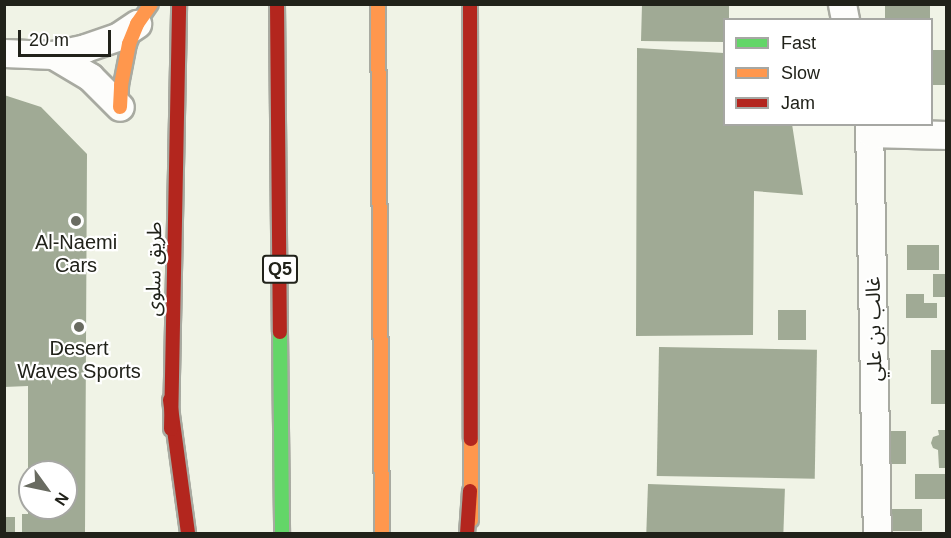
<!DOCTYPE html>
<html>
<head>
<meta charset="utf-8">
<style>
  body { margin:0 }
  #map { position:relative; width:951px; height:538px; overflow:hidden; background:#f0f3e6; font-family:Arial,"Noto Sans Arabic",sans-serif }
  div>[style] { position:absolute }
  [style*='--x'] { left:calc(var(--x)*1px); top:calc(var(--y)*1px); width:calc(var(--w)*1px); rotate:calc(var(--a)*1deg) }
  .building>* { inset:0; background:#a0aa95; transform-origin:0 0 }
  .roads { filter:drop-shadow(2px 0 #a8aaa1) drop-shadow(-2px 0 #a8aaa1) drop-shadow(0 2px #a8aaa1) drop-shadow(0 -2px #a8aaa1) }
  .street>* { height:27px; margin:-13.5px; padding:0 13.5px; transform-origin:13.5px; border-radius:13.5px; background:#fdfdfb }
  .fast>* { height:14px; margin:-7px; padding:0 7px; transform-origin:7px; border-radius:7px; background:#63d668 }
  .slow>* { height:14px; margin:-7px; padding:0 7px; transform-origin:7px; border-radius:7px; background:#ff974d }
  .jam>* { height:14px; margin:-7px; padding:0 7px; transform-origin:7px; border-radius:7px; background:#b3261e }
  .dots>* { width:16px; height:16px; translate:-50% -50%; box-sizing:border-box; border:3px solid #fff; border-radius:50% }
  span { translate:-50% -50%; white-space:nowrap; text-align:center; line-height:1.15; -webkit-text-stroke:4.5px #fff; paint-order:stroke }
  .shield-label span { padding:2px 4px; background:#fff; border:2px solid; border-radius:4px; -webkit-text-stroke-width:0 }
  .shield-label { font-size:18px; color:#21221a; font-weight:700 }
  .poi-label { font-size:20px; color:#21221a }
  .street-label { font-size:20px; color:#21221a }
  .frame { position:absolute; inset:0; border:6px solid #21221a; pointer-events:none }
  .legend { position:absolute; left:723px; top:18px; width:210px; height:108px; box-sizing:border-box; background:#fff; border:2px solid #a6a7a3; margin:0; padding:8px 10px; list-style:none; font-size:18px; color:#21221a }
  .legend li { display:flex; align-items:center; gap:12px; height:30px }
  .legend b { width:30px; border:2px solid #a6a7a3 }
  .north { position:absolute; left:18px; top:460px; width:60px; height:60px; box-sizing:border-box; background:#fff; border:2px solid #a6a7a3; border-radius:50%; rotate:123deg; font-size:16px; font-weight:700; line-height:24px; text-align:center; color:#21221a }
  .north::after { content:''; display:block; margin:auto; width:21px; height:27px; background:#696b61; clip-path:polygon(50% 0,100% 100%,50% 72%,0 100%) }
  .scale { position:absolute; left:18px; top:30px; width:93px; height:27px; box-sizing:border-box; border:3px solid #21221a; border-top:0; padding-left:8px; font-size:18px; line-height:21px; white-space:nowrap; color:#21221a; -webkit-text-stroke:4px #fff; paint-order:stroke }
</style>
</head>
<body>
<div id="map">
  <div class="building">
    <i style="clip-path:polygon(642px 4px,729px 4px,729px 20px,724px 20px,724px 42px,641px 41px)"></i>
    <i style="left:885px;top:4px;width:45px;height:16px"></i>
    <i style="clip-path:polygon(637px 48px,724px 53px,724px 124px,792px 124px,803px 195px,754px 191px,753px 335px,636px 336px)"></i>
    <i style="left:932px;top:50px;width:14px;height:35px"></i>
    <i style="clip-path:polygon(4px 95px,41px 107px,87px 154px,85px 534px,22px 534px,22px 514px,28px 514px,28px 508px,66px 508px,66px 472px,28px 472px,28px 386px,4px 387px)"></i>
    <i style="left:939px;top:245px;width:25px;height:32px;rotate:90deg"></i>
    <i style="left:933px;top:274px;width:13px;height:23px"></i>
    <i style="clip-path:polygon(906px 294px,924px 294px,924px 303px,937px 303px,937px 318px,906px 318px)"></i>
    <i style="left:778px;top:310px;width:28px;height:30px"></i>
    <i style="left:659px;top:347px;width:158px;height:129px;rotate:1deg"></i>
    <i style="left:931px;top:350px;width:15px;height:54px"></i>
    <i style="clip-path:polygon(938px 430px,946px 430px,946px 468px,939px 468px,938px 450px,933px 448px,931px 443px,933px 437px,939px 435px)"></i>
    <i style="left:889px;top:431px;width:17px;height:33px"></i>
    <i style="left:915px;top:474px;width:31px;height:25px"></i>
    <i style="left:648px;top:484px;width:137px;height:50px;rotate:2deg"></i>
    <i style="left:890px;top:509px;width:32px;height:22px"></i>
    <i style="left:4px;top:517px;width:11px;height:17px"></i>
  </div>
  <div class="roads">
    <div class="street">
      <i style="--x:842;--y:4;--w:16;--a:79"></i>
      <i style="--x:4;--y:53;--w:49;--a:2.3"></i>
      <i style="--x:53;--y:55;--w:33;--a:-12"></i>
      <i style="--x:85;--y:48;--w:36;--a:-19"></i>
      <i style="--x:119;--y:36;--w:22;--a:-34"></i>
      <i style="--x:53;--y:55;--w:43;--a:30.7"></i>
      <i style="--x:90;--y:77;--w:42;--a:45"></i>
      <i style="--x:869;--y:124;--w:410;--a:88.9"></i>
      <i style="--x:871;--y:133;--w:75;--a:1.5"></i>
    </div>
    <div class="fast">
      <i style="--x:280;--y:332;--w:202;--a:89.4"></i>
    </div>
    <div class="slow">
      <i style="--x:378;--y:4;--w:530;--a:89.57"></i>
      <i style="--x:120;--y:107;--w:22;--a:-87"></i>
      <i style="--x:121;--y:85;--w:42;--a:-79"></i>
      <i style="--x:129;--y:44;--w:22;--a:-68"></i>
      <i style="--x:137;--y:24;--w:24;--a:-55"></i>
      <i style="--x:471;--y:439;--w:81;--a:90"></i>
    </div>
    <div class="jam">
      <i style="--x:277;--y:4;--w:328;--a:89.5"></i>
      <i style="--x:470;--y:4;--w:435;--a:89.9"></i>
      <i style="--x:170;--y:400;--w:135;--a:82.3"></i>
      <i style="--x:171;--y:429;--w:425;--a:-88.9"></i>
      <i style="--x:467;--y:534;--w:43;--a:-86"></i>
    </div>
  </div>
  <div class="dots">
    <i style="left:76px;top:221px;background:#696b61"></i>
    <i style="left:79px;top:327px;background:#696b61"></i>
  </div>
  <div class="shield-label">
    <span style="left:280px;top:269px">Q5</span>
  </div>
  <div class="poi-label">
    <span style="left:76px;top:254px">Al-Naemi<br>Cars</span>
    <span style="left:79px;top:360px">Desert<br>Waves Sports</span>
  </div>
  <div class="street-label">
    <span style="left:154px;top:269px;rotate:-89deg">طريق سلوى</span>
    <span style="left:874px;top:329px;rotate:-91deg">غالب بن علي</span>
  </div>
  <div class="frame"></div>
  <ul class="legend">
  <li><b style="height:8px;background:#63d668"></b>Fast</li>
  <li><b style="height:8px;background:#ff974d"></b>Slow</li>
  <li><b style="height:8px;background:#b3261e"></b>Jam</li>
  </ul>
  <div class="north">N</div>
  <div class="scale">20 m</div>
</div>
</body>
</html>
